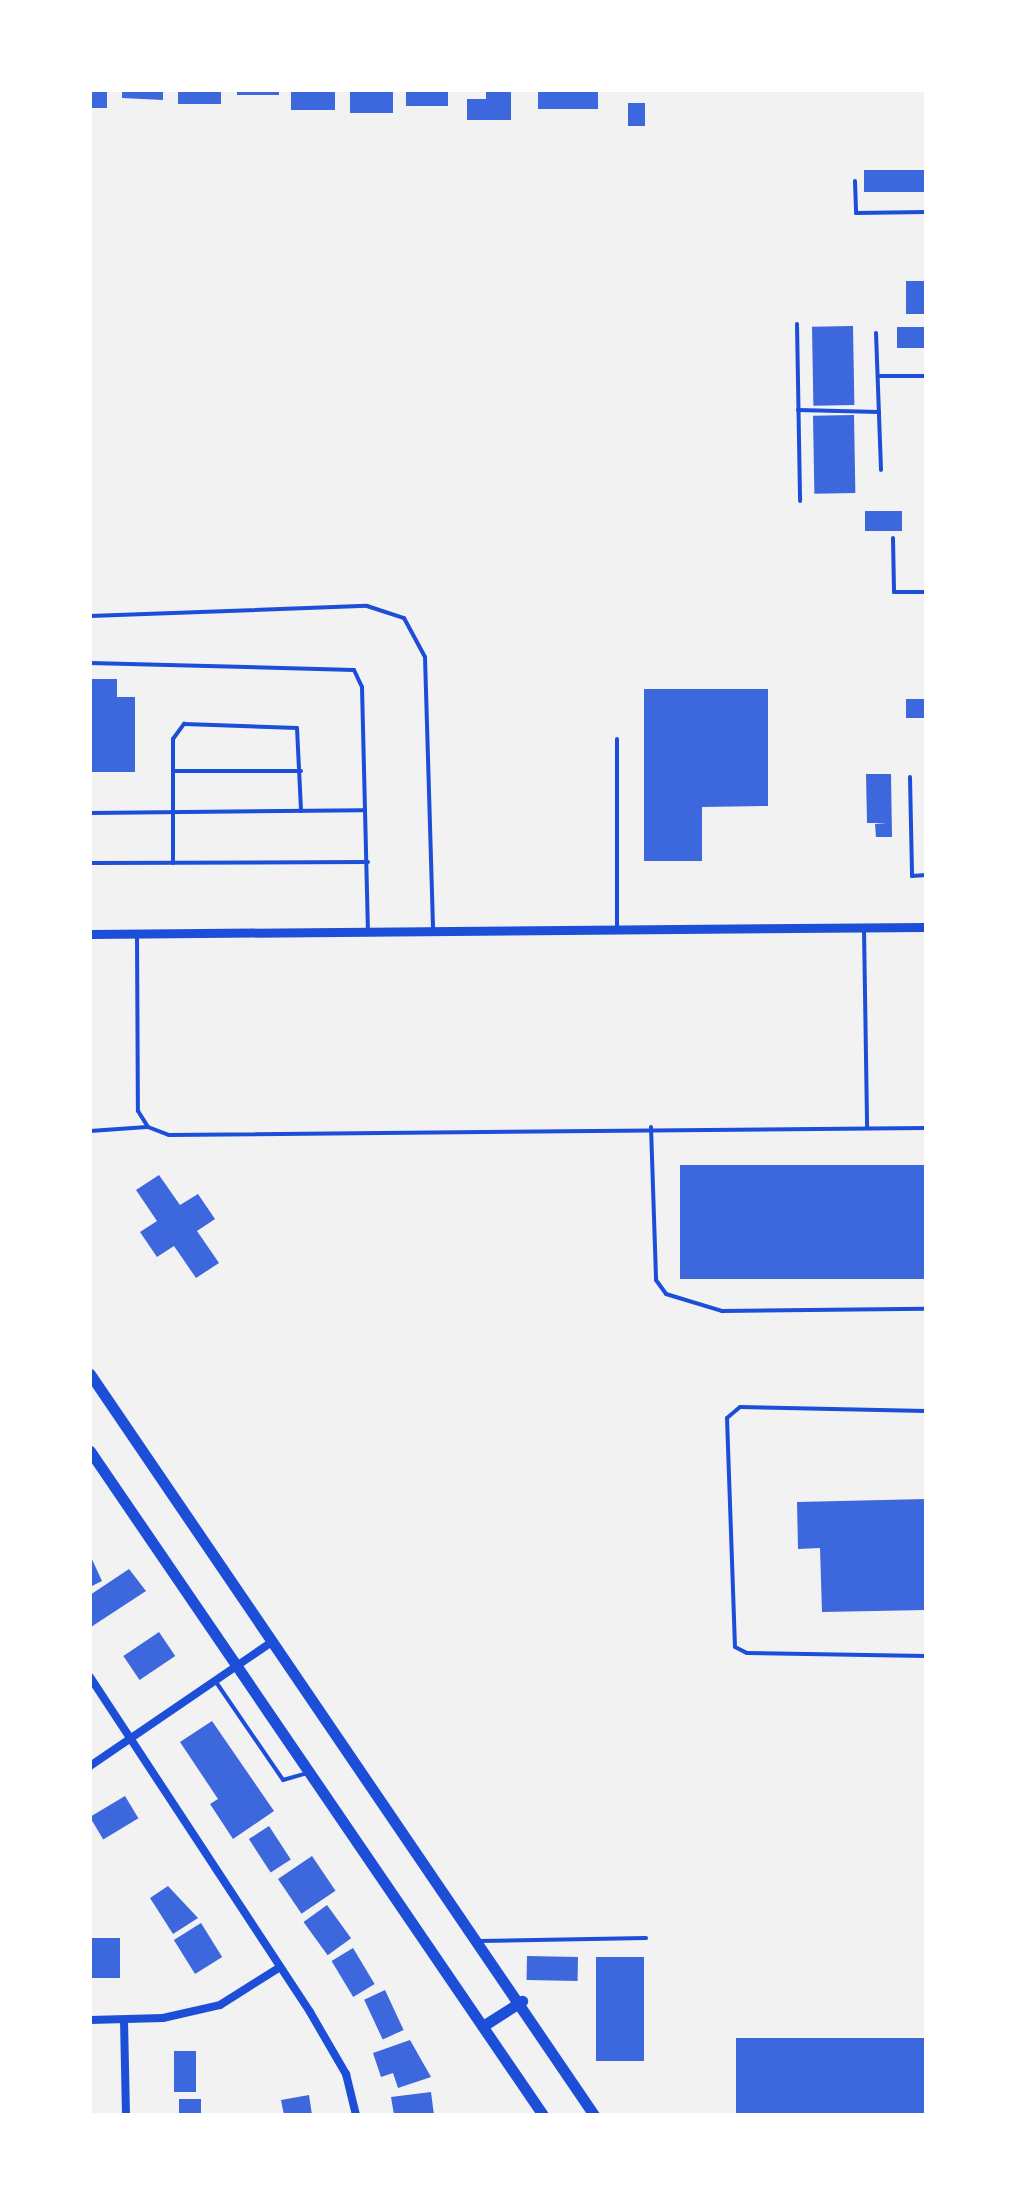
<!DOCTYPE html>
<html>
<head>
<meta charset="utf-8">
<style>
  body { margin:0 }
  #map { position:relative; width:1016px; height:2205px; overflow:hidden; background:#f2f2f2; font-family:Merriweather,serif }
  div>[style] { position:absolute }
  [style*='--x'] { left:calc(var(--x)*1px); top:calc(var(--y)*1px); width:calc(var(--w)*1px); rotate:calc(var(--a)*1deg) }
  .building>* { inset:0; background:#3d67dc; transform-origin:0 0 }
  .service>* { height:4px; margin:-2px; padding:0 2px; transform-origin:2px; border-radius:2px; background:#1d4ed8 }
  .minor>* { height:8px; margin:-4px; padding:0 4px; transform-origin:4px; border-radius:4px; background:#1d4ed8 }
  .tertiary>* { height:9px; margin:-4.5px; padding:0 4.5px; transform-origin:4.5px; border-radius:4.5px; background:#1d4ed8 }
  .secondary>* { height:11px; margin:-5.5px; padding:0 5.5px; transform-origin:5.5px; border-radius:5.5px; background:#1d4ed8 }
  span { translate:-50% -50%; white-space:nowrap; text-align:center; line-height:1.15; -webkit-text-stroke:8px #fff; paint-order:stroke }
  .frame { position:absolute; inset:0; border:92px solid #fff; pointer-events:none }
</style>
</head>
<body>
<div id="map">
  <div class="building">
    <i style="left:90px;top:90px;width:17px;height:18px"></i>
    <i style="clip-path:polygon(122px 90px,163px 90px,163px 100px,122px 98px)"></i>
    <i style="left:178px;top:90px;width:43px;height:14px"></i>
    <i style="left:237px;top:90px;width:42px;height:5px"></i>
    <i style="left:291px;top:90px;width:44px;height:20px"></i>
    <i style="left:350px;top:90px;width:43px;height:23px"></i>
    <i style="left:406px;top:90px;width:42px;height:16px"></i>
    <i style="clip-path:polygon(486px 90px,511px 90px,511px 120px,467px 120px,467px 99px,486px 99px)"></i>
    <i style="left:538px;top:90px;width:60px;height:19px"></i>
    <i style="left:628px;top:103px;width:17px;height:23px"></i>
    <i style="left:926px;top:170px;width:22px;height:62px;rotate:90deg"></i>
    <i style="left:926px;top:281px;width:33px;height:20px;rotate:90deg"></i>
    <i style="left:853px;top:326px;width:79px;height:41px;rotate:89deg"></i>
    <i style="left:926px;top:327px;width:21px;height:29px;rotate:90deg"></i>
    <i style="left:854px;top:415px;width:78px;height:41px;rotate:89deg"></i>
    <i style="left:902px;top:511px;width:20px;height:37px;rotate:90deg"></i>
    <i style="clip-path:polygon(90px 679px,117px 679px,117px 697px,135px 697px,135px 772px,90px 772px)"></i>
    <i style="clip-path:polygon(644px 689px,768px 689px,768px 806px,702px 807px,702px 861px,644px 861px)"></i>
    <i style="left:906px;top:699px;width:20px;height:19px"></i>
    <i style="clip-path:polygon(866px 774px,891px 774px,892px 837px,876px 837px,875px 824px,887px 823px,867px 823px)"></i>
    <i style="left:926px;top:1165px;width:114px;height:246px;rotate:90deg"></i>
    <i style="clip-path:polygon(159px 1175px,180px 1205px,198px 1194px,215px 1219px,197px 1231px,219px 1263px,196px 1278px,174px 1246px,157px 1257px,140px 1232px,157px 1221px,136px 1190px)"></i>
    <i style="clip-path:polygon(926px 1499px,926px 1610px,822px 1612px,820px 1548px,798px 1549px,797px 1502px)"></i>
    <i style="clip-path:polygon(90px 1555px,102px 1581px,90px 1587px)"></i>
    <i style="clip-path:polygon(129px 1569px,146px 1591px,91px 1627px,90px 1595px)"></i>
    <i style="left:159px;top:1632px;width:29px;height:43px;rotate:56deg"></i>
    <i style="clip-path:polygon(212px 1721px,274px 1811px,233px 1839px,210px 1804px,218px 1799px,180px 1742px)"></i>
    <i style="left:125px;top:1796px;width:26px;height:41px;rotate:59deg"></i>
    <i style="left:269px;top:1826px;width:40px;height:24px;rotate:57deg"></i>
    <i style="left:312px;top:1856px;width:42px;height:41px;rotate:56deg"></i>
    <i style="clip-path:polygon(168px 1886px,198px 1918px,173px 1934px,150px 1898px)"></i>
    <i style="left:327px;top:1905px;width:41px;height:29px;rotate:54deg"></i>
    <i style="left:201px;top:1923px;width:40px;height:32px;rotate:58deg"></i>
    <i style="left:91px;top:1938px;width:29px;height:40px"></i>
    <i style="left:353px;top:1948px;width:42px;height:25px;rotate:59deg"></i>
    <i style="left:527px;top:1956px;width:51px;height:24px;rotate:1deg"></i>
    <i style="left:596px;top:1957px;width:48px;height:104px"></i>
    <i style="left:385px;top:1990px;width:44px;height:23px;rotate:65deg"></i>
    <i style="left:926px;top:2038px;width:77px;height:190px;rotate:90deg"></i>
    <i style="clip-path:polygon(410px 2040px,431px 2077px,398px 2088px,393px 2073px,381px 2077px,373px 2053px)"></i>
    <i style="left:174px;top:2051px;width:22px;height:41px"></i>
    <i style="clip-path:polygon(431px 2092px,434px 2115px,394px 2115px,391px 2097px)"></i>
    <i style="clip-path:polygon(309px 2095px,312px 2115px,284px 2115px,281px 2100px)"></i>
    <i style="left:179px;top:2099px;width:22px;height:16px"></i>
  </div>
  <div class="service">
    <i style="--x:855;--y:181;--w:32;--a:88"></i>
    <i style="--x:856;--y:213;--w:70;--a:-0.8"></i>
    <i style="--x:797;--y:324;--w:177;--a:89"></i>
    <i style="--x:876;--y:333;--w:137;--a:87.9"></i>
    <i style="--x:878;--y:376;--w:48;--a:0"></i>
    <i style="--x:798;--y:410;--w:81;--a:1.4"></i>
    <i style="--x:893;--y:538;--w:54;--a:88.9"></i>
    <i style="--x:894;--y:592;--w:32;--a:0"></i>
    <i style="--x:90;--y:616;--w:277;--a:-2.1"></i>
    <i style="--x:367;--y:606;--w:39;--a:18"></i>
    <i style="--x:404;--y:618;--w:44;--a:61.7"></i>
    <i style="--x:425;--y:657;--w:275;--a:88.3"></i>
    <i style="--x:90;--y:663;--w:264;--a:1.5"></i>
    <i style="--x:354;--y:670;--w:19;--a:65"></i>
    <i style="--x:362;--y:687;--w:243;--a:88.6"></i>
    <i style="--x:617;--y:739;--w:188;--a:90"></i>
    <i style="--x:173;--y:771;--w:128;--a:0"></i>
    <i style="--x:910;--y:777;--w:99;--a:88.8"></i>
    <i style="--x:912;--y:876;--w:14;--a:-4"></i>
    <i style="--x:90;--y:813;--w:273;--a:-0.6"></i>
    <i style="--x:90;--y:863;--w:278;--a:-0.2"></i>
    <i style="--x:173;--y:863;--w:124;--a:-90"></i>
    <i style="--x:173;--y:739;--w:19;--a:-54"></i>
    <i style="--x:184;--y:724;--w:113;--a:2"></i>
    <i style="--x:297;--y:728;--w:83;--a:87.2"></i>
    <i style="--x:864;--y:929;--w:199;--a:89.1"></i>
    <i style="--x:137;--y:936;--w:175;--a:89.7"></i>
    <i style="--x:138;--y:1111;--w:19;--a:58"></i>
    <i style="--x:148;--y:1127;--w:22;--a:21"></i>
    <i style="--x:169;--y:1135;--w:757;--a:-0.53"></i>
    <i style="--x:651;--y:1127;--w:153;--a:88.1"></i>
    <i style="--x:656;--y:1280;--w:17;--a:54"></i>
    <i style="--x:666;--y:1294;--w:59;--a:16.9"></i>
    <i style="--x:722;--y:1311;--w:204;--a:-0.6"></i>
    <i style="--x:90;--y:1131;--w:57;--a:-4"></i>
    <i style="--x:926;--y:1411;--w:186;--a:-178.8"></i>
    <i style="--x:740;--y:1407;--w:17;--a:140"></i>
    <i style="--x:727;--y:1418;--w:229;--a:88"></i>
    <i style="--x:735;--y:1647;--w:13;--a:27"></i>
    <i style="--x:747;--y:1653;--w:179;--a:1"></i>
    <i style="--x:216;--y:1682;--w:119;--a:55.6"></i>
    <i style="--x:283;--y:1780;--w:25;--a:-16"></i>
    <i style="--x:480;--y:1941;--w:166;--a:-1"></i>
  </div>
  <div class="minor">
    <i style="--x:90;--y:1677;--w:401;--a:56.7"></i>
    <i style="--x:310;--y:2012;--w:72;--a:59.9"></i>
    <i style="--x:346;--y:2074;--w:42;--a:76.3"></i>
    <i style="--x:90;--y:1766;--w:220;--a:-34.3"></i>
    <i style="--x:90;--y:2020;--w:73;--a:-1.6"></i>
    <i style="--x:163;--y:2018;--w:58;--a:-12.8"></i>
    <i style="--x:220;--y:2005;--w:71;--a:-32.3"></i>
    <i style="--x:124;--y:2020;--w:95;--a:88.8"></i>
  </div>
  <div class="tertiary">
    <i style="--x:90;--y:934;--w:836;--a:-0.48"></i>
  </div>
  <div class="secondary">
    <i style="--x:90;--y:1374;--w:896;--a:55.78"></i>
    <i style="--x:90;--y:1451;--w:804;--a:55.7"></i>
    <i style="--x:486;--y:2024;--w:43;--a:-32.6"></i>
  </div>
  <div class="frame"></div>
</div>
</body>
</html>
